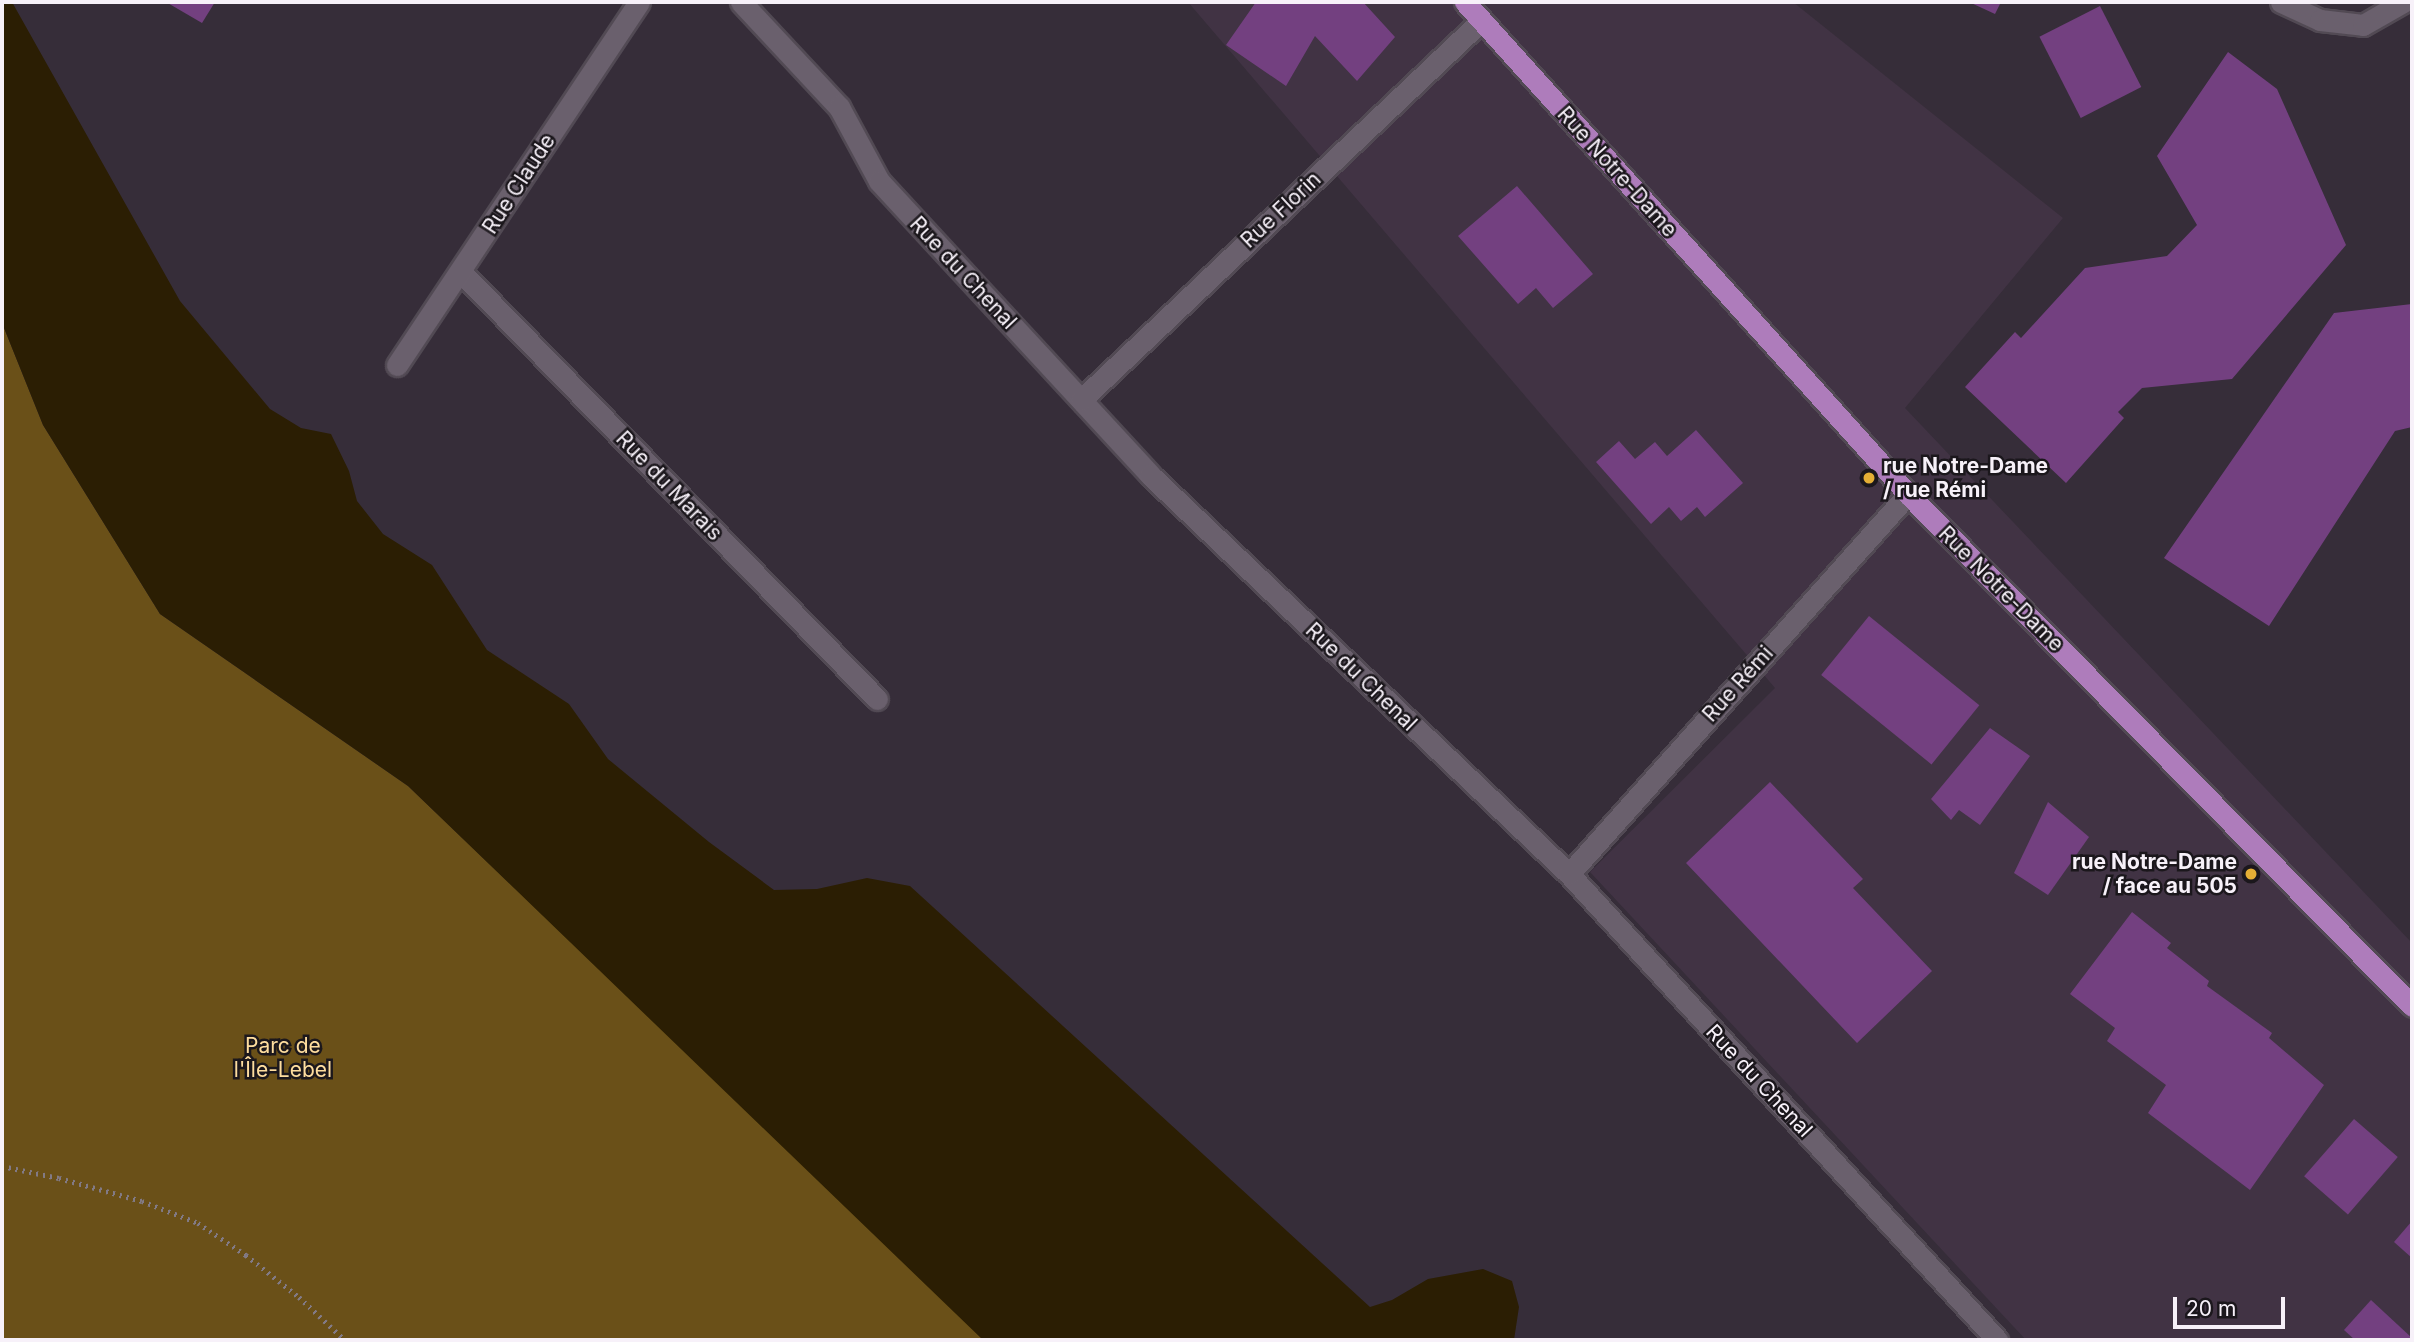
<!DOCTYPE html>
<html>
<head>
<meta charset="utf-8">
<style>
  body { margin:0 }
  #map { position:relative; width:2414px; height:1342px; overflow:hidden; background:#362d39; font-family:Inter,sans-serif }
  div>[style] { position:absolute }
  [style*='--x'] { left:calc(var(--x)*1px); top:calc(var(--y)*1px); width:calc(var(--w)*1px); rotate:calc(var(--a)*1deg) }
  .built>* { inset:0; background:#413344 }
  .green>* { inset:0; background:#6a5018 }
  .water>* { inset:0; background:#2b1e03 }
  .building>* { inset:0; background:#734080; transform-origin:0 0 }
  .path>* { height:4.5px; margin-top:-2.25px; transform-origin:0; background:repeating-linear-gradient(90deg,#827a85 0 2px,transparent 0 7px) }
  .roads { filter:drop-shadow(2px 0 #524a54) drop-shadow(-2px 0 #524a54) drop-shadow(0 2px #524a54) drop-shadow(0 -2px #524a54) }
  .minor>* { height:21px; margin:-10.5px; padding:0 10.5px; transform-origin:10.5px; border-radius:10.5px; background:#6a606d }
  .major>* { height:21px; margin:-10.5px; padding:0 10.5px; transform-origin:10.5px; border-radius:10.5px; background:#ae7cbb }
  .dots>* { width:19px; height:19px; translate:-50% -50%; box-sizing:border-box; border:4px solid #1b171c; border-radius:50% }
  span { translate:-50% -50%; white-space:nowrap; text-align:center; line-height:1.15; -webkit-text-stroke:5px #1b171c; paint-order:stroke }
  .street-label { font-size:21px; color:#f7f1f9 }
  .poi-label { font-size:21px; color:#f7f1f9; font-weight:700 }
  .left { translate:0 -50%; text-align:left }
  .right { translate:-100% -50%; text-align:right }
  .park-label { font-size:21px; color:#fedd9e }
  .frame { position:absolute; inset:0; border:4px solid #f7f1f9; pointer-events:none }
  .scale { position:absolute; left:2173px; top:1297px; width:112px; height:32px; box-sizing:border-box; border:4px solid #f7f1f9; border-top:0; padding-left:9px; font-size:21px; line-height:24px; white-space:nowrap; color:#f7f1f9; -webkit-text-stroke:5px #1b171c; paint-order:stroke }
</style>
</head>
<body>
<div id="map">
  <div class="built">
    <i style="clip-path:polygon(1188px 2px,1793px 2px,2063px 218px,1905px 408px,2412px 943px,2412px 1340px,2026px 1340px,1590px 872px,1775px 688px)"></i>
  </div>
  <div class="green">
    <i style="clip-path:polygon(2px 323px,43px 425px,160px 614px,408px 786px,986px 1340px,2px 1340px)"></i>
  </div>
  <div class="water">
    <i style="clip-path:polygon(2px 2px,12px 2px,180px 301px,270px 409px,301px 428px,331px 434px,349px 471px,357px 501px,383px 534px,432px 565px,487px 650px,569px 704px,608px 759px,709px 842px,774px 890px,817px 889px,867px 878px,910px 886px,1370px 1307px,1392px 1300px,1428px 1279px,1483px 1269px,1512px 1281px,1519px 1307px,1514px 1340px,983px 1340px,408px 786px,160px 614px,43px 425px,2px 323px)"></i>
  </div>
  <div class="building">
    <i style="clip-path:polygon(166px 2px,215px 2px,202px 23px)"></i>
    <i style="clip-path:polygon(1256px 2px,1363px 2px,1395px 37px,1357px 81px,1315px 36px,1286px 86px,1226px 45px)"></i>
    <i style="clip-path:polygon(1969px 2px,2001px 2px,1995px 14px)"></i>
    <i style="left:2100px;top:6px;width:91px;height:68px;rotate:63deg"></i>
    <i style="clip-path:polygon(2228px 52px,2277px 89px,2346px 245px,2232px 379px,2142px 388px,2118px 412px,2124px 418px,2066px 483px,1965px 387px,2015px 332px,2021px 338px,2085px 268px,2167px 256px,2197px 225px,2157px 156px)"></i>
    <i style="clip-path:polygon(1517px 186px,1593px 274px,1553px 308px,1536px 288px,1518px 304px,1458px 236px)"></i>
    <i style="clip-path:polygon(2412px 304px,2412px 427px,2395px 431px,2269px 626px,2164px 558px,2334px 313px)"></i>
    <i style="clip-path:polygon(1696px 430px,1743px 483px,1705px 517px,1697px 507px,1681px 521px,1669px 507px,1651px 524px,1596px 462px,1619px 441px,1635px 459px,1655px 442px,1667px 456px)"></i>
    <i style="left:1869px;top:616px;width:142px;height:76px;rotate:39deg"></i>
    <i style="clip-path:polygon(1990px 728px,2030px 756px,1980px 825px,1959px 810px,1951px 820px,1931px 799px)"></i>
    <i style="clip-path:polygon(1770px 782px,1863px 879px,1853px 888px,1932px 971px,1857px 1043px,1686px 863px)"></i>
    <i style="clip-path:polygon(2048px 802px,2089px 837px,2048px 895px,2014px 873px)"></i>
    <i style="clip-path:polygon(2132px 912px,2171px 943px,2167px 948px,2209px 981px,2207px 986px,2272px 1033px,2269px 1038px,2324px 1085px,2250px 1190px,2148px 1113px,2166px 1085px,2107px 1041px,2115px 1028px,2070px 994px)"></i>
    <i style="left:2354px;top:1119px;width:58px;height:76px;rotate:41deg"></i>
    <i style="clip-path:polygon(2412px 1221px,2412px 1258px,2394px 1242px)"></i>
    <i style="clip-path:polygon(2371px 1300px,2412px 1338px,2412px 1340px,2355px 1340px,2344px 1330px)"></i>
  </div>
  <div class="path">
    <i style="--x:2;--y:1166;--w:58;--a:11.9"></i>
    <i style="--x:59;--y:1178;--w:86;--a:15.5"></i>
    <i style="--x:142;--y:1201;--w:60;--a:21.4"></i>
    <i style="--x:198;--y:1223;--w:58;--a:33.7"></i>
    <i style="--x:246;--y:1255;--w:68;--a:38.4"></i>
    <i style="--x:299;--y:1297;--w:63;--a:43.1"></i>
  </div>
  <div class="roads">
    <div class="minor">
      <i style="--x:741;--y:2;--w:144;--a:47"></i>
      <i style="--x:839;--y:107;--w:84;--a:61.6"></i>
      <i style="--x:879;--y:181;--w:400;--a:47.3"></i>
      <i style="--x:1150;--y:475;--w:579;--a:43.6"></i>
      <i style="--x:1569;--y:874;--w:633;--a:47.43"></i>
      <i style="--x:2281;--y:2;--w:43;--a:24.8"></i>
      <i style="--x:2320;--y:20;--w:43;--a:6.6"></i>
      <i style="--x:2363;--y:25;--w:46;--a:-29.9"></i>
      <i style="--x:461;--y:272;--w:596;--a:45.75"></i>
      <i style="--x:397;--y:365;--w:436;--a:-56.3"></i>
      <i style="--x:1081;--y:400;--w:551;--a:-43.46"></i>
      <i style="--x:1569;--y:874;--w:509;--a:-48.26"></i>
    </div>
    <div class="major">
      <i style="--x:1465;--y:2;--w:662;--a:48"></i>
      <i style="--x:1908;--y:494;--w:718;--a:45.45"></i>
    </div>
  </div>
  <div class="dots">
    <i style="left:1869px;top:478px;background:#e4ae35"></i>
    <i style="left:2251px;top:874px;background:#e4ae35"></i>
  </div>
  <div class="street-label">
    <span style="left:1617px;top:172px;rotate:48deg">Rue Notre-Dame</span>
    <span style="left:519px;top:184px;rotate:-57deg">Rue Claude</span>
    <span style="left:1281px;top:210px;rotate:-43deg">Rue Florin</span>
    <span style="left:963px;top:273px;rotate:47deg">Rue du Chenal</span>
    <span style="left:669px;top:486px;rotate:46deg">Rue du Marais</span>
    <span style="left:2001px;top:589px;rotate:45deg">Rue Notre-Dame</span>
    <span style="left:1361px;top:677px;rotate:44deg">Rue du Chenal</span>
    <span style="left:1738px;top:684px;rotate:-48deg">Rue Rémi</span>
    <span style="left:1759px;top:1081px;rotate:47deg">Rue du Chenal</span>
  </div>
  <div class="poi-label">
    <span class="left" style="left:1883px;top:478px">rue Notre-Dame<br>/ rue Rémi</span>
    <span class="right" style="left:2237px;top:874px">rue Notre-Dame<br>/ face au 505</span>
  </div>
  <div class="park-label">
    <span style="left:283px;top:1058px">Parc de<br>l'Île-Lebel</span>
  </div>
  <div class="frame"></div>
  <div class="scale">20 m</div>
</div>
</body>
</html>
